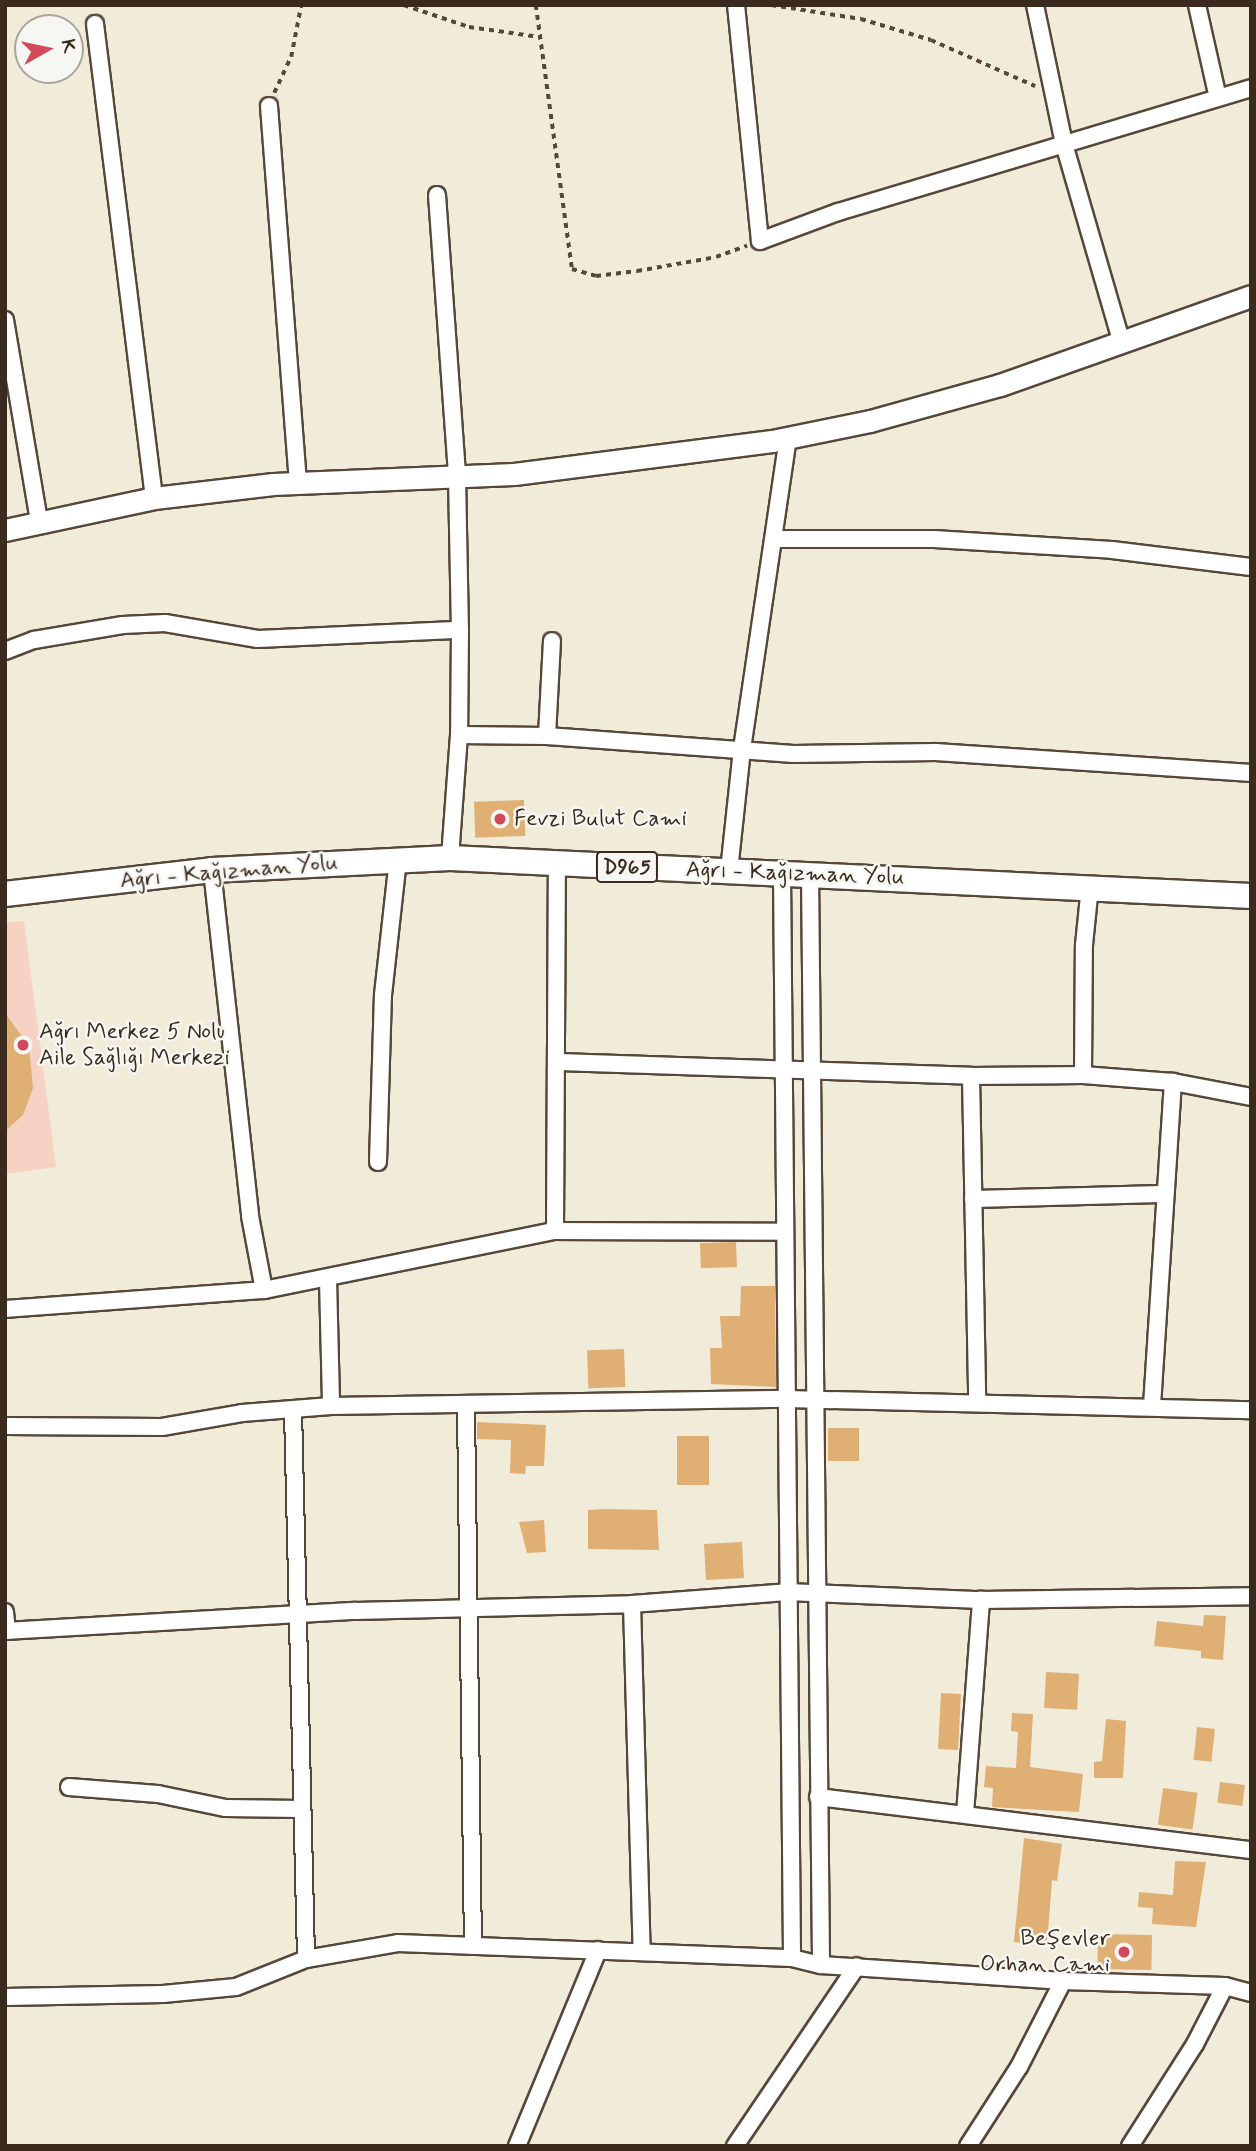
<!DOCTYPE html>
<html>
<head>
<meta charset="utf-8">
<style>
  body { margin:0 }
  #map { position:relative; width:1256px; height:2151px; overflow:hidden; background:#f1ebda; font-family:Mynerve,sans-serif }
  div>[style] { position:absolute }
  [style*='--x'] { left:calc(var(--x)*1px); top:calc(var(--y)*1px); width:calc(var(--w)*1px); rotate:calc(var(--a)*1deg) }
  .built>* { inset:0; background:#f5d2c3 }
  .building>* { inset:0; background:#dfaf73; transform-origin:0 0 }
  .path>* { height:3.5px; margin-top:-1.75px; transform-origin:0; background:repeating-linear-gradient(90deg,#56473a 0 5px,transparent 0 10px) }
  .roads { filter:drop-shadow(2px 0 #56473a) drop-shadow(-2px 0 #56473a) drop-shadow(0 2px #56473a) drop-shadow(0 -2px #56473a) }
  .street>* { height:16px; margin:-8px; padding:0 8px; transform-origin:8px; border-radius:8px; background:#fff }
  .secondary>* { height:21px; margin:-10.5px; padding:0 10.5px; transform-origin:10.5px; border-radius:10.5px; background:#fff }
  .primary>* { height:24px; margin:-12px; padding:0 12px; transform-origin:12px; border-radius:12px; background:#fff }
  .dots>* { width:19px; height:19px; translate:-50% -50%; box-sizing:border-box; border:4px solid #f6f6f2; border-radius:50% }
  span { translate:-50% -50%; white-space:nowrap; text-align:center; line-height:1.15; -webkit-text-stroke:5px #f6f6f2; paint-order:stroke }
  .shield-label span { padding:2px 5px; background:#f6f6f2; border:2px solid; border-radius:5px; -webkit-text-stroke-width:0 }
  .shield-label { font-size:21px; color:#3b2a1e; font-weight:700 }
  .poi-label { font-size:23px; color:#3b2a1e }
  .left { translate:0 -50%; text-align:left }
  .right { translate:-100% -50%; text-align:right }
  .street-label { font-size:23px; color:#3b2a1e }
  .frame { position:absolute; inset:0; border:7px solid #3b2a1e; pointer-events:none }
  .north { position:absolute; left:14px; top:14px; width:70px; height:70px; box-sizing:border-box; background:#f6f6f2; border:2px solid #aba49d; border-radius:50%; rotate:81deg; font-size:19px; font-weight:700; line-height:28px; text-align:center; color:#3b2a1e }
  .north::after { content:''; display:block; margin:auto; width:24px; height:32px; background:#d1495b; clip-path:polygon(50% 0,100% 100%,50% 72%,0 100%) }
</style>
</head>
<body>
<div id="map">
  <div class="built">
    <i style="clip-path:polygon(24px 921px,56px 1167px,5px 1174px,5px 923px)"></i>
  </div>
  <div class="building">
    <i style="left:524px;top:800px;width:36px;height:50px;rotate:88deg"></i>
    <i style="clip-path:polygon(5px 1013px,29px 1046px,33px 1088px,23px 1115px,5px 1131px)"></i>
    <i style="left:736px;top:1242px;width:25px;height:36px;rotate:88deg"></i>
    <i style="clip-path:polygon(741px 1286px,775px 1286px,776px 1387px,711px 1384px,710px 1348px,722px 1348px,720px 1316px,740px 1316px)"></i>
    <i style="left:624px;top:1349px;width:38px;height:37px;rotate:88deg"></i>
    <i style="clip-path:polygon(477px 1422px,546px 1425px,544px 1466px,526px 1466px,525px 1474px,510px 1473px,511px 1440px,477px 1439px)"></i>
    <i style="left:828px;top:1428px;width:31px;height:33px"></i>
    <i style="left:677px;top:1436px;width:32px;height:49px"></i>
    <i style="clip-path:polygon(606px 1509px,657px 1510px,659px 1550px,588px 1549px,588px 1510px)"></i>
    <i style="clip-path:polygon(544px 1520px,546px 1552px,527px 1553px,519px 1522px)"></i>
    <i style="left:742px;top:1542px;width:36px;height:38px;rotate:87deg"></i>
    <i style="clip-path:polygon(1204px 1615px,1226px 1616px,1223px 1660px,1201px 1658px,1201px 1651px,1154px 1646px,1157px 1621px,1203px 1626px)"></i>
    <i style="left:1046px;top:1672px;width:33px;height:36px;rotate:3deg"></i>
    <i style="left:941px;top:1693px;width:20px;height:56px;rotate:3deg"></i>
    <i style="clip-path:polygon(1012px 1713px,1033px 1714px,1030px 1767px,1083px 1774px,1079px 1812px,992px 1807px,993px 1788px,984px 1787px,986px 1766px,1016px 1768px,1018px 1732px,1011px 1731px)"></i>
    <i style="clip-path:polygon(1106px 1719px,1126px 1721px,1123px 1778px,1094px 1778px,1094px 1762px,1102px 1761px)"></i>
    <i style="left:1197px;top:1727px;width:18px;height:33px;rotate:6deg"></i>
    <i style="left:1220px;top:1782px;width:25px;height:21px;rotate:7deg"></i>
    <i style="left:1163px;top:1788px;width:35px;height:37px;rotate:8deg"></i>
    <i style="clip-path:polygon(1024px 1838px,1062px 1844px,1057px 1881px,1052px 1880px,1047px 1945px,1014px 1942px)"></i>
    <i style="clip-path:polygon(1175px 1861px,1206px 1862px,1196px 1927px,1152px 1924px,1153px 1908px,1138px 1907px,1139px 1892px,1173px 1895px)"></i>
    <i style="left:1098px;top:1934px;width:54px;height:35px;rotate:1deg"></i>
  </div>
  <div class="path">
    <i style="--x:404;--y:5;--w:69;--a:18.7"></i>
    <i style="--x:469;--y:27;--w:71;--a:8.1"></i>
    <i style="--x:536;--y:5;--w:266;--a:82.2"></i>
    <i style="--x:572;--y:269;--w:25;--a:16"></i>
    <i style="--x:596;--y:276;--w:41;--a:-7"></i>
    <i style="--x:637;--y:271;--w:80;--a:-10"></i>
    <i style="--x:716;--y:257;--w:33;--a:-20"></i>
    <i style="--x:771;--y:5;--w:91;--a:8.8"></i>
    <i style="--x:861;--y:19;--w:73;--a:16.7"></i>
    <i style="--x:931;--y:40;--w:114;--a:23.9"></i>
    <i style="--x:274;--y:93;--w:40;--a:-65"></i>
    <i style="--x:291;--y:57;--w:53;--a:-79.1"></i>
  </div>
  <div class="roads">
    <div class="street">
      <i style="--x:736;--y:5;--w:237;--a:84.2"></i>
      <i style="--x:760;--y:241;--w:83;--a:-20.4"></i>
      <i style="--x:838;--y:212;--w:431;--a:-16.7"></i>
      <i style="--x:1035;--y:5;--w:142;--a:78.2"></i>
      <i style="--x:1064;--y:144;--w:207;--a:73.8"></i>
      <i style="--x:1197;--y:5;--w:95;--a:77.3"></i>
      <i style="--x:95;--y:24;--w:478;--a:82.9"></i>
      <i style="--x:269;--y:106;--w:378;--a:85.6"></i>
      <i style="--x:437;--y:195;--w:282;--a:85.9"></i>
      <i style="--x:457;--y:476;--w:154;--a:88.9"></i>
      <i style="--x:460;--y:630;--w:105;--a:90.5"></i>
      <i style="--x:459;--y:735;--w:123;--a:94.2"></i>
      <i style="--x:5;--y:320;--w:203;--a:80.4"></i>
      <i style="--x:774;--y:539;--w:160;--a:0"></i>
      <i style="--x:934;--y:539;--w:178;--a:3.5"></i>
      <i style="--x:1112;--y:550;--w:140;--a:7"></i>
      <i style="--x:5;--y:651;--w:31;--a:-21"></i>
      <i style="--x:34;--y:640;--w:90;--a:-9.6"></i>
      <i style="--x:123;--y:625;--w:42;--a:-2.7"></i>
      <i style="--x:165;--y:623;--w:94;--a:9.8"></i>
      <i style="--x:258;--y:639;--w:202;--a:-2.6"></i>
      <i style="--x:459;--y:735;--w:88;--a:0.7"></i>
      <i style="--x:547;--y:736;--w:247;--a:4.2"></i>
      <i style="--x:793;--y:754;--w:143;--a:-0.8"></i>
      <i style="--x:936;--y:752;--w:316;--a:3.8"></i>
      <i style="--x:547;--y:736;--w:95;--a:-87"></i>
      <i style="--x:212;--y:870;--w:348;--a:83.7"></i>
      <i style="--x:250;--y:1216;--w:75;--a:79.3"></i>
      <i style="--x:729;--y:871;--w:123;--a:-83.9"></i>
      <i style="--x:742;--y:749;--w:314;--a:-81.6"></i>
      <i style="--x:782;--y:873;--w:1085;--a:89.47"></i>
      <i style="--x:810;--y:873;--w:1092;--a:89.42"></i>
      <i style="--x:559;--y:1062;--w:412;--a:1.9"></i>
      <i style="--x:971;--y:1076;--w:112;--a:-0.5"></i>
      <i style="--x:1083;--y:1075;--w:90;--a:4.4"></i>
      <i style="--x:1173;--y:1082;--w:79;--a:10.9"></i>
      <i style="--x:1083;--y:1075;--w:130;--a:-89.6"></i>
      <i style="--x:1084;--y:945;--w:59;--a:-84.2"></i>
      <i style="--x:971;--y:1076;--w:325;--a:88.9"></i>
      <i style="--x:378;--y:1162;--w:167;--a:-88.3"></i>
      <i style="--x:383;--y:995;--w:136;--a:-83.7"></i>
      <i style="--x:973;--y:1199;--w:189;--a:-1.5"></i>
      <i style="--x:555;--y:1231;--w:367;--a:-89.7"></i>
      <i style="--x:328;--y:1279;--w:127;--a:88.6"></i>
      <i style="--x:5;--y:1309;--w:260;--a:-4.2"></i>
      <i style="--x:264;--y:1290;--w:297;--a:-11.5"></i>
      <i style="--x:555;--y:1231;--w:230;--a:0.2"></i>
      <i style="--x:1152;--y:1406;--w:325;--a:-86.3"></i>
      <i style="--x:466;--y:1407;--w:539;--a:89.26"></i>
      <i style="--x:293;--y:1410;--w:549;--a:88.64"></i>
      <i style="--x:5;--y:1426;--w:157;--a:0.4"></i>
      <i style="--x:162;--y:1427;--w:81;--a:-9.9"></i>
      <i style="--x:242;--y:1413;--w:89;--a:-4.5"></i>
      <i style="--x:331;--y:1406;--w:456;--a:-0.9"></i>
      <i style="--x:787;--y:1399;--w:464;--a:1.4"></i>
      <i style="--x:632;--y:1604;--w:348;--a:88.4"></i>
      <i style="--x:5;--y:1612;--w:19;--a:84"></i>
      <i style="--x:5;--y:1631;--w:351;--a:-3.3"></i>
      <i style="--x:355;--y:1611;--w:277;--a:-1.4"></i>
      <i style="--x:632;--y:1604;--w:155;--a:-4.4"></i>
      <i style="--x:787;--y:1592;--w:194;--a:2.4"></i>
      <i style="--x:981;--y:1600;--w:270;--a:-0.8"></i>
      <i style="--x:69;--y:1787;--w:89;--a:4.5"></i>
      <i style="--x:158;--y:1794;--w:68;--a:11.8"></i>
      <i style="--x:225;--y:1808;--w:75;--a:0.8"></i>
      <i style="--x:818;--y:1797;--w:436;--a:7"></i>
      <i style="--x:965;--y:1814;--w:215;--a:-85.7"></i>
      <i style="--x:5;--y:1997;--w:158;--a:-1.1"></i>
      <i style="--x:163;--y:1994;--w:73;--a:-5.5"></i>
      <i style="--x:236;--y:1987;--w:75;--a:-21.8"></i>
      <i style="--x:306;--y:1959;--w:93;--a:-9.9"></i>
      <i style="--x:398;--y:1943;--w:394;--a:2.2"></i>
      <i style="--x:792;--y:1958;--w:30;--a:14"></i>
      <i style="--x:821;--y:1965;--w:243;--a:3.8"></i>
      <i style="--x:1063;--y:1981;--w:162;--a:1.8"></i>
      <i style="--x:1225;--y:1986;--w:27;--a:15"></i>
      <i style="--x:517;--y:2146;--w:212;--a:-67.5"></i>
      <i style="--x:735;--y:2146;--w:217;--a:-55.9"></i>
      <i style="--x:968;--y:2146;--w:94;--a:-57.2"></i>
      <i style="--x:1019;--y:2067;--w:97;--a:-62.9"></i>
      <i style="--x:1130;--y:2146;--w:121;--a:-57.5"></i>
      <i style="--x:1195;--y:2044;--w:65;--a:-62.7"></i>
    </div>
    <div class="secondary">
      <i style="--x:5;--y:530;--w:152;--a:-12.1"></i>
      <i style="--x:154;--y:498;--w:120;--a:-6.7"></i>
      <i style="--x:273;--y:484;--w:241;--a:-2.4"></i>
      <i style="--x:514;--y:474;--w:260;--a:-7.3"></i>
      <i style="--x:772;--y:441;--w:100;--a:-11.5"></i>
      <i style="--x:870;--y:421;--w:135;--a:-15.5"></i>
      <i style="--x:1000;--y:385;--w:266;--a:-19.5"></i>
    </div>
    <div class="primary">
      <i style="--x:5;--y:894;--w:208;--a:-6.6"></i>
      <i style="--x:212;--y:870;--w:238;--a:-2.9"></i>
      <i style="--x:450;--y:858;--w:802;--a:2.72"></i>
    </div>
  </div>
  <div class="dots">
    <i style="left:500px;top:819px;background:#d1495b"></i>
    <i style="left:23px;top:1045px;background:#d1495b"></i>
    <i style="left:1124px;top:1952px;background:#d1495b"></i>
  </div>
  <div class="shield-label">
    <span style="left:627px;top:867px">D965</span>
  </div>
  <div class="poi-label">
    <span class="left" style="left:514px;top:819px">Fevzi Bulut Cami</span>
    <span class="left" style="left:39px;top:1045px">Ağrı Merkez 5 Nolu<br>Aile Sağlığı Merkezi</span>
    <span class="right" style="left:1110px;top:1952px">Beşevler<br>Orhan Cami</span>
  </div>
  <div class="street-label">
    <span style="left:229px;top:872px;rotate:-5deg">Ağrı - Kağızman Yolu</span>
    <span style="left:795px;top:874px;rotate:2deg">Ağrı - Kağızman Yolu</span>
  </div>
  <div class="frame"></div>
  <div class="north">K</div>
</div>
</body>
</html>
